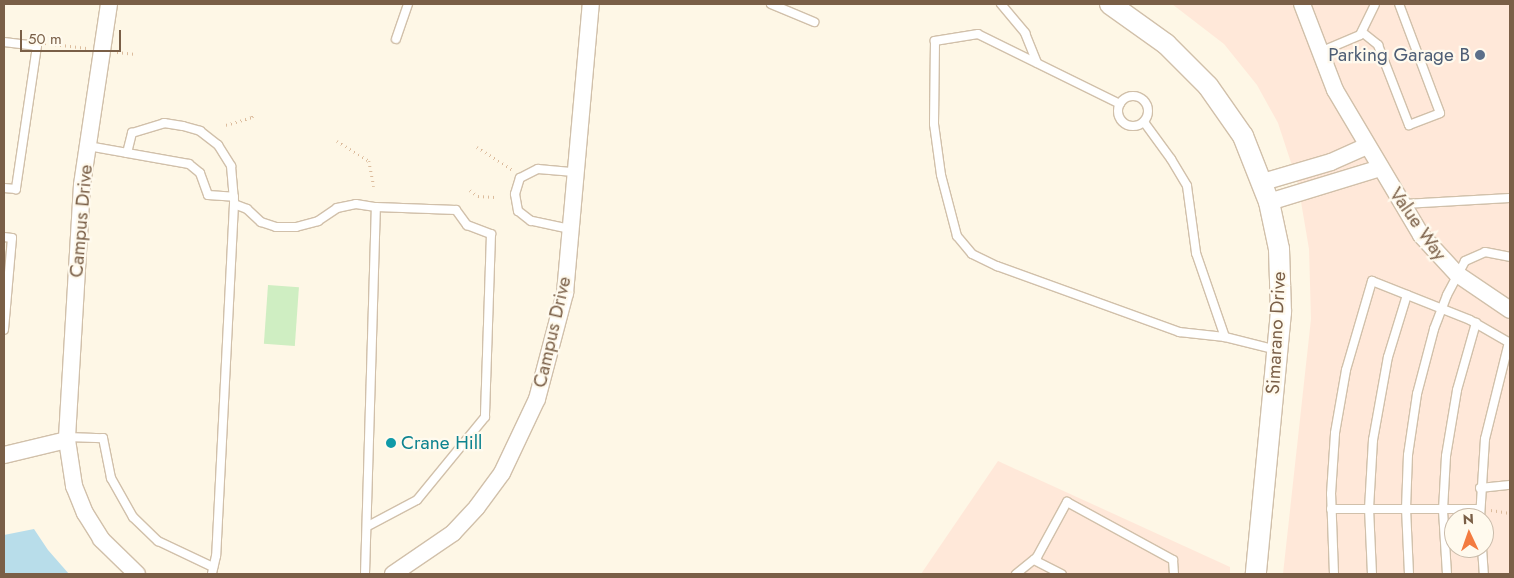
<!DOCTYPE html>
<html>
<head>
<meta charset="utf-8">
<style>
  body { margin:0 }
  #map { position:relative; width:1514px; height:578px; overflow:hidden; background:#fef7e6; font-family:Jost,sans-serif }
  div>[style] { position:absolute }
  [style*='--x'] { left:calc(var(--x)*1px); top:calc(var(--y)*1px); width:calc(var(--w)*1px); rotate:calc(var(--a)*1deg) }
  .commercial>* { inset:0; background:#ffe8d9 }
  .green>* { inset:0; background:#cfeec2; transform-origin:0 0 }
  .water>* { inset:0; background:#b8ddea }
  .path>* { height:2.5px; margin-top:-1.25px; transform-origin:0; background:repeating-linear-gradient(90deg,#dcbc9d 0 1px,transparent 0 5px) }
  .roads { filter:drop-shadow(1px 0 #d1c0aa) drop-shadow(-1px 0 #d1c0aa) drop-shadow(0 1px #d1c0aa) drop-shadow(0 -1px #d1c0aa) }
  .service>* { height:8px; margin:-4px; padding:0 4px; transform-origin:4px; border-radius:4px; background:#fff }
  .service>.ring { margin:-4px; padding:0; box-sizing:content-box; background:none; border:8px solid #fff; border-radius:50% }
  .minor>* { height:16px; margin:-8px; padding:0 8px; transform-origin:8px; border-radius:8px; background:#fff }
  .tertiary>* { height:20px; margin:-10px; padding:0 10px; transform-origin:10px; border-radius:10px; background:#fff }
  .dots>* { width:14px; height:14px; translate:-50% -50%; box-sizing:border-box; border:2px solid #fffaee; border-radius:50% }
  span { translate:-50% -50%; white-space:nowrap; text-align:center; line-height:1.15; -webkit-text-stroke:4.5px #fffaee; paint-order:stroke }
  .service-label { font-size:19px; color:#4e5e75 }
  .right { translate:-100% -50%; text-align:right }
  .street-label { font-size:19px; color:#7a5f47 }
  .culture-label { font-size:19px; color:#0d838f }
  .left { translate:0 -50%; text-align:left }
  .frame { position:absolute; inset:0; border:5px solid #7a5f47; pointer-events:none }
  .north { position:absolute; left:1444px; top:508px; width:50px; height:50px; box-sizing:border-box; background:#fffaee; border:1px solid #cabcab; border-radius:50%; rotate:357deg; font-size:14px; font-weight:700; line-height:20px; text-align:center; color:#7a5f47 }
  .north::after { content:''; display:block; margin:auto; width:18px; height:22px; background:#f37b40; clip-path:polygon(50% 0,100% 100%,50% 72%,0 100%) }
  .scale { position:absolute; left:20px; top:30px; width:101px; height:22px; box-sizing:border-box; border:2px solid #7a5f47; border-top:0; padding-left:6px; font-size:15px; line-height:18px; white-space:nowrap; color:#7a5f47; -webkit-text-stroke:4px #fffaee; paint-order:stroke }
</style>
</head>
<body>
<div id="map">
  <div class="commercial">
    <i style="clip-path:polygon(evenodd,1172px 4px,1510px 4px,1510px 574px,1283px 574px,1311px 319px,1309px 249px,1298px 184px,1278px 123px,1257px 85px,1224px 44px,1172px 4px,1454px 518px,1484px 518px,1484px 548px,1454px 548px,1454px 518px)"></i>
    <i style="clip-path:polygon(998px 461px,1230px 567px,1230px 574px,921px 574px)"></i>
  </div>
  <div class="green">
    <i style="left:268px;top:285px;width:31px;height:59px;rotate:4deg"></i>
  </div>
  <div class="water">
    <i style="clip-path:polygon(34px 529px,48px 550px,69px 574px,4px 574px,4px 535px)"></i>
  </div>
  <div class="path">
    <i style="--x:45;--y:43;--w:42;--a:6.8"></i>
    <i style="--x:117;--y:52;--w:19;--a:6"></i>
    <i style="--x:226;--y:125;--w:27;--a:-17"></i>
    <i style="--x:252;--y:117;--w:4;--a:-63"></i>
    <i style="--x:337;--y:141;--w:38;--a:32"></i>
    <i style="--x:369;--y:161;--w:26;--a:79"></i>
    <i style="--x:477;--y:147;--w:43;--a:32.6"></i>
    <i style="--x:470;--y:190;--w:10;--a:37"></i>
    <i style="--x:478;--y:196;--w:17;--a:3"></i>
    <i style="--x:1491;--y:510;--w:19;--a:9"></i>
  </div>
  <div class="roads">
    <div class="service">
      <i style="--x:771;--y:4;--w:47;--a:22.7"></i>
      <i style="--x:1001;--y:4;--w:38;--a:50"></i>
      <i style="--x:1025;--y:33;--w:32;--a:68"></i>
      <i style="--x:1362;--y:32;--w:21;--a:39"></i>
      <i style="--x:1378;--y:45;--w:86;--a:68.8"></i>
      <i style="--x:1409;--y:125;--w:33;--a:-21"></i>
      <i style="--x:1440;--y:113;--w:116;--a:-110.6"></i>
      <i style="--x:396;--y:39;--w:37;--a:-71"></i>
      <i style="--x:4;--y:42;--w:33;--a:7"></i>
      <i style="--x:37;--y:46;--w:145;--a:98.4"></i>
      <i style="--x:16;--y:189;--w:12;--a:-175"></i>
      <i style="--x:1320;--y:52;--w:43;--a:-23"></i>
      <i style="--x:1360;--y:35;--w:34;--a:-64"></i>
      <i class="ring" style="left:1118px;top:96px;width:22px;height:22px"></i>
      <i style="--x:1120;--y:104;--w:158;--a:-153.8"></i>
      <i style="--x:978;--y:34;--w:44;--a:170.8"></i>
      <i style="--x:935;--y:41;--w:83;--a:90.7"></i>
      <i style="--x:934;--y:124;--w:51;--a:82.2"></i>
      <i style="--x:941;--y:175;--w:63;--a:75.3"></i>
      <i style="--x:957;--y:236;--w:23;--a:50"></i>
      <i style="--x:972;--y:254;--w:28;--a:26"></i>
      <i style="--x:997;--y:266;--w:194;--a:19.9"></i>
      <i style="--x:1179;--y:332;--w:46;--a:6.2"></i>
      <i style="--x:1225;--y:337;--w:54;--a:14"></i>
      <i style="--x:1144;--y:122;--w:46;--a:53.9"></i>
      <i style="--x:1171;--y:159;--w:31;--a:59"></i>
      <i style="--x:1187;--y:186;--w:68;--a:82.3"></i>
      <i style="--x:1196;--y:253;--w:89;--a:71"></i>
      <i style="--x:88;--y:146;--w:40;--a:10"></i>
      <i style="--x:127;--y:153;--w:21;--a:-76"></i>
      <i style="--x:132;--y:133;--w:34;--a:-17"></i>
      <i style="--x:164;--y:123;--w:19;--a:9"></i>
      <i style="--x:183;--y:126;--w:18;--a:16"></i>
      <i style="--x:200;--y:131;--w:23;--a:38"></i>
      <i style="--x:218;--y:145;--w:25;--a:58"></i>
      <i style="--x:231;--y:166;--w:38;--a:85"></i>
      <i style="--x:234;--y:204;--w:352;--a:92.9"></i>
      <i style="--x:216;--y:556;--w:18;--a:103"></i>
      <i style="--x:127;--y:153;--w:63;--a:10.1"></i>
      <i style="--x:189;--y:164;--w:14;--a:39"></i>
      <i style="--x:200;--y:173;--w:23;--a:70"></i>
      <i style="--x:208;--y:195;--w:26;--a:4"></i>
      <i style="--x:234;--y:204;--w:14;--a:21"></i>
      <i style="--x:247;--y:209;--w:19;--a:43"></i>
      <i style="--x:261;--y:222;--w:16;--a:18"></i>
      <i style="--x:276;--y:227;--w:20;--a:0"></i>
      <i style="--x:296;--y:227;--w:23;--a:-15"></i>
      <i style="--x:318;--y:221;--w:23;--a:-34"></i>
      <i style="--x:337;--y:208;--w:19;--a:-12"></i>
      <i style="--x:356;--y:204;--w:20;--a:9"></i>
      <i style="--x:1404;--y:204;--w:106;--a:-3.2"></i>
      <i style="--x:570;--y:229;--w:40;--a:-168"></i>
      <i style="--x:531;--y:221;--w:16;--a:-142"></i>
      <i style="--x:518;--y:211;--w:17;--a:-100"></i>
      <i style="--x:515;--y:194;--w:17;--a:-73"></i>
      <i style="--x:520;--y:178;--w:20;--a:-27"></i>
      <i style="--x:538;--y:169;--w:36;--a:5"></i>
      <i style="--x:4;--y:237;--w:8;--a:7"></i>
      <i style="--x:12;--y:238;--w:92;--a:95"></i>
      <i style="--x:67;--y:437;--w:36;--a:2"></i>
      <i style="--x:103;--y:438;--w:41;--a:78.7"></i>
      <i style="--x:111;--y:478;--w:45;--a:60.6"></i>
      <i style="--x:133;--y:517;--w:35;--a:44"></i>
      <i style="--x:158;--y:541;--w:61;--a:25.3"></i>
      <i style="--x:1480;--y:488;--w:30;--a:-6"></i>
      <i style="--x:1331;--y:509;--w:149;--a:0"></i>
      <i style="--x:1480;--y:518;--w:79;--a:-86.4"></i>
      <i style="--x:1485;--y:439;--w:100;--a:-76.1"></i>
      <i style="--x:1482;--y:548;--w:26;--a:86"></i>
      <i style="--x:1034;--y:560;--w:31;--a:27"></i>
      <i style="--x:365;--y:574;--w:367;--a:-88.3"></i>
      <i style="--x:376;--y:207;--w:80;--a:2.1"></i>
      <i style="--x:456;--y:210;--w:19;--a:54"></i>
      <i style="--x:467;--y:225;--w:26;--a:21"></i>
      <i style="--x:491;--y:234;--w:183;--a:91.9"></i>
      <i style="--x:485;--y:417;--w:107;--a:129.3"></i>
      <i style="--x:417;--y:500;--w:55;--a:152"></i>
      <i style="--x:1016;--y:574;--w:27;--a:-39"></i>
      <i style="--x:1037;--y:557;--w:63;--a:-61.4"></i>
      <i style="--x:1067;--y:502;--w:121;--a:28.7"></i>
      <i style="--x:1173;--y:560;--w:14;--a:86"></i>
      <i style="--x:1334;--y:574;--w:80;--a:-92.1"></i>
      <i style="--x:1331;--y:494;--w:61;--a:-86.2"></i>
      <i style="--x:1335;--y:433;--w:64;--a:-80.1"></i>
      <i style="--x:1346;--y:370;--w:93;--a:-73.7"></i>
      <i style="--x:1372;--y:281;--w:105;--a:21.7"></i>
      <i style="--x:1470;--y:320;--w:46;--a:29.9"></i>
      <i style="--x:1372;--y:574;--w:65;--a:-92.6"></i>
      <i style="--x:1369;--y:509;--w:69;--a:-86.7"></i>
      <i style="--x:1373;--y:440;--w:84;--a:-79.8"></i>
      <i style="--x:1388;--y:357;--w:65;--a:-73"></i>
      <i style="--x:1409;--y:574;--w:65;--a:-92.6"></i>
      <i style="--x:1406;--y:509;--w:54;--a:-87.9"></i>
      <i style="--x:1408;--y:455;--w:62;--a:-81.6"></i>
      <i style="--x:1417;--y:394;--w:67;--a:-75.3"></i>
      <i style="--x:1434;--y:329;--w:36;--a:-69"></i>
      <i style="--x:1447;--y:295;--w:38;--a:-62"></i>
      <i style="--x:1465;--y:261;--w:22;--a:-24"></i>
      <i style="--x:1485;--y:252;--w:25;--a:11"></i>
      <i style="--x:1447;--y:574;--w:64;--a:-93.6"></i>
      <i style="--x:1443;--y:510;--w:54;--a:-86.8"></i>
      <i style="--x:1446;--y:456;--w:67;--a:-80.5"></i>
      <i style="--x:1457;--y:390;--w:70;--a:-74.2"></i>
    </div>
    <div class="minor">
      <i style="--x:109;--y:4;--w:183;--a:98.5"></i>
      <i style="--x:82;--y:185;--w:255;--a:93.4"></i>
      <i style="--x:67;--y:440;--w:47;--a:81.3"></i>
      <i style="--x:74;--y:486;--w:29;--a:68"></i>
      <i style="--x:85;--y:513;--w:31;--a:58"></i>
      <i style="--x:101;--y:539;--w:50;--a:44.2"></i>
      <i style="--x:1302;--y:4;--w:92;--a:69"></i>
      <i style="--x:1335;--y:90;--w:169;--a:59.3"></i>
      <i style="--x:1421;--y:235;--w:53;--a:47.3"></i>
      <i style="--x:1457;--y:274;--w:64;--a:34.2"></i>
      <i style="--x:1263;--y:182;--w:71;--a:-16.4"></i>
      <i style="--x:1331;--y:162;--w:39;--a:-24"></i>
      <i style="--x:1269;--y:202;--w:116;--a:-17"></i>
      <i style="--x:4;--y:455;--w:65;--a:-13.4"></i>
      <i style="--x:393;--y:574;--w:73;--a:-34.3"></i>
      <i style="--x:453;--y:533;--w:35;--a:-47"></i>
      <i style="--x:477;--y:507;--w:42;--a:-53.7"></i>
      <i style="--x:502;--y:473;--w:82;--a:-64.7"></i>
      <i style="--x:537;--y:399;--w:110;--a:-75.2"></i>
      <i style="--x:565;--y:293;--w:290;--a:-84.9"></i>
    </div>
    <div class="tertiary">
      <i style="--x:1110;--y:4;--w:69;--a:35.5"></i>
      <i style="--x:1166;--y:44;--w:59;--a:45"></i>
      <i style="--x:1208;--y:86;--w:61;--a:55"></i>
      <i style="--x:1243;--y:136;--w:71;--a:68.5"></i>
      <i style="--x:1269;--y:202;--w:48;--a:78"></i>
      <i style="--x:1279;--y:249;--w:63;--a:88.2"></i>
      <i style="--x:1281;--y:312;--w:263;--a:95.5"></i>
    </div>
  </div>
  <div class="dots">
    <i style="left:1480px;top:55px;background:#5c6f8a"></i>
    <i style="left:391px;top:443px;background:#0f9aa8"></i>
  </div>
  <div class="service-label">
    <span class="right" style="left:1470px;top:55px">Parking Garage B</span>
  </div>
  <div class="street-label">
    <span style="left:81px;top:221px;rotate:-85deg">Campus Drive</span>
    <span style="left:1418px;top:224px;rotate:55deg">Value Way</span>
    <span style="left:552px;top:332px;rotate:-77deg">Campus Drive</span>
    <span style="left:1276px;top:333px;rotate:-87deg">Simarano Drive</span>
  </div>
  <div class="culture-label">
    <span class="left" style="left:401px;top:443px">Crane Hill</span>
  </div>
  <div class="frame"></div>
  <div class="north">N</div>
  <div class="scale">50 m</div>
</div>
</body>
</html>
